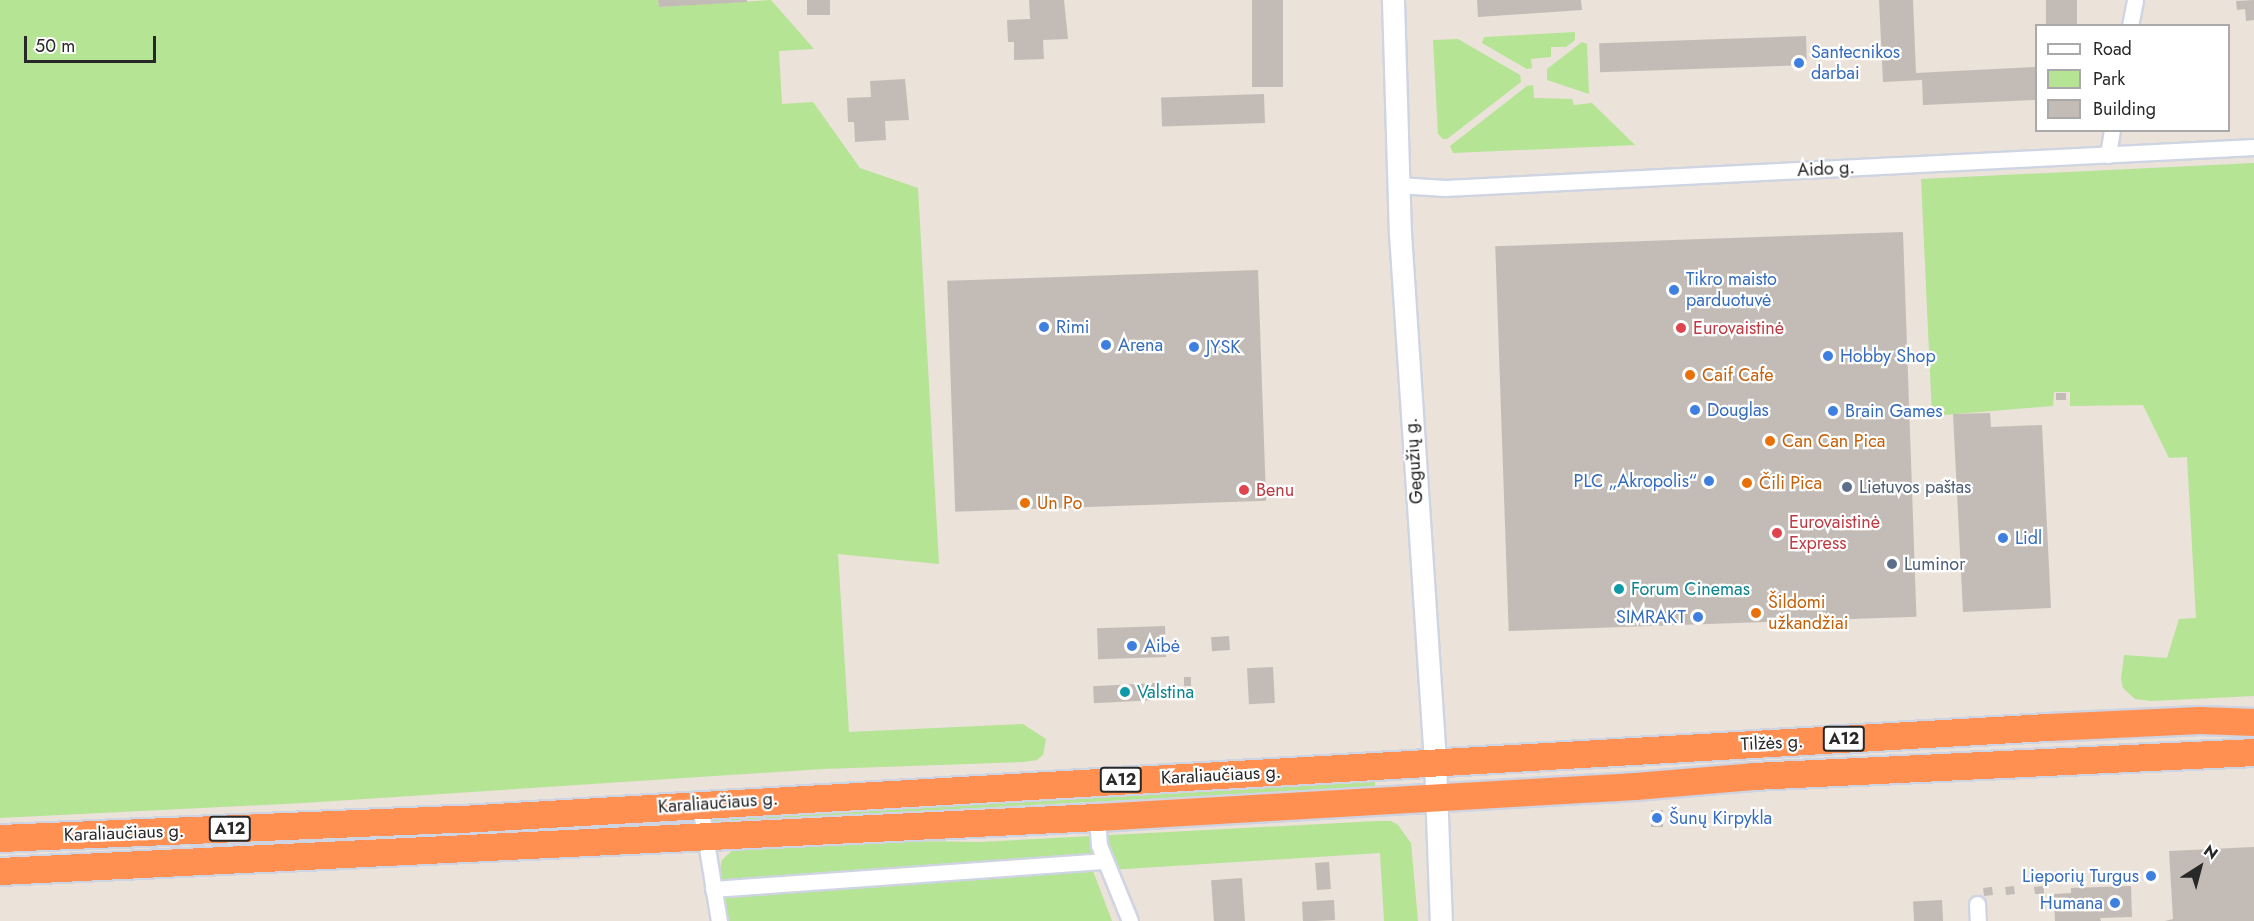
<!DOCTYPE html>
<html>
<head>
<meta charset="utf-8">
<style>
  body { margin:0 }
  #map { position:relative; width:2254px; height:921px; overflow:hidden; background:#ebe2d9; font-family:Jost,sans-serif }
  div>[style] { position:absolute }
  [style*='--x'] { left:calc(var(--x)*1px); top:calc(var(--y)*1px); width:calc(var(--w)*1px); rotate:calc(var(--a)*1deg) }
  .green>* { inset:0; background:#b4e494 }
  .building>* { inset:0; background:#c3bcb6; transform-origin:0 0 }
  .roads { filter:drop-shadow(2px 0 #cfd4e2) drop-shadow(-2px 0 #cfd4e2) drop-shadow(0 2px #cfd4e2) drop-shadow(0 -2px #cfd4e2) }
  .street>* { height:15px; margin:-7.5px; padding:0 7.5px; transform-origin:7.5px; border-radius:7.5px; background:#fff }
  .secondary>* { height:21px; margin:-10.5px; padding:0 10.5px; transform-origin:10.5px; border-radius:10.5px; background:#fff }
  .highway>* { height:27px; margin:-13.5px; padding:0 13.5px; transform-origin:13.5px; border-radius:13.5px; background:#ff9051 }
  .dots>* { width:16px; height:16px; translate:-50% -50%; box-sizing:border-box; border:3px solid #fff; border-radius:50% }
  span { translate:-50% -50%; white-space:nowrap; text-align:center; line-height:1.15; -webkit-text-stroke:4.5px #fff; paint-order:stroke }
  .shield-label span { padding:2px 4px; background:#fff; border:2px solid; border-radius:4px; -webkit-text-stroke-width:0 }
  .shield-label { font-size:16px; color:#282828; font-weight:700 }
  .shop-label { font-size:18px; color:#366cbe }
  .left { translate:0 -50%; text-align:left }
  .right { translate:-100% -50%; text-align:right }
  .street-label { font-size:18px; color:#282828 }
  .health-label { font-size:18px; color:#be3a42 }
  .food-label { font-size:18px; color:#c56008 }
  .service-label { font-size:18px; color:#4e5e75 }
  .culture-label { font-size:18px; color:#0d838f }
  .legend { position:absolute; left:2035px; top:24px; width:195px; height:108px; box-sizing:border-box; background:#fff; border:2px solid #a9a9a9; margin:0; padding:8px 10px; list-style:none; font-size:18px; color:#282828 }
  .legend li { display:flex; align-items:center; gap:12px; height:30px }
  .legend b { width:30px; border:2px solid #a9a9a9 }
  .north { position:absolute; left:2170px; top:837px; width:60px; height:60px; -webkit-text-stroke:4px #fff; paint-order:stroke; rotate:36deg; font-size:16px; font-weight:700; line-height:24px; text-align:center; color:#282828 }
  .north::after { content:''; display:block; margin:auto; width:21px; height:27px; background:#282828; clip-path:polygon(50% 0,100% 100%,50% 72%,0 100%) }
  .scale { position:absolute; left:24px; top:36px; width:132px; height:27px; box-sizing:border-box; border:3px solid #282828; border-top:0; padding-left:8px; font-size:18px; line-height:21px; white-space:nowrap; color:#282828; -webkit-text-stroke:4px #fff; paint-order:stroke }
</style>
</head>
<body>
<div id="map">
  <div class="green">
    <i style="clip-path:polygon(0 0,658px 0,659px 7px,771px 0,814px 49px,779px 51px,782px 104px,813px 102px,860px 168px,918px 188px,939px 564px,838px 554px,849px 732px,1023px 724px,1046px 739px,1043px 755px,1037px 760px,1023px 762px,823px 769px,303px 803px,0 818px)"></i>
    <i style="clip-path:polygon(1575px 32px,1575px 40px,1566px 47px,1551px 47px,1551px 57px,1531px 59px,1532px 68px,1527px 69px,1482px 43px,1484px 37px)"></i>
    <i style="clip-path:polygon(1458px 39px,1520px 75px,1521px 82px,1447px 139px,1443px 139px,1438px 134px,1433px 40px)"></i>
    <i style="clip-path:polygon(1582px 42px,1587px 44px,1589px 94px,1547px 80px,1547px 69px)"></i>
    <i style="clip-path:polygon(1533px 85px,1534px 98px,1572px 99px,1574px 105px,1592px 103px,1635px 145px,1453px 153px,1450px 146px,1527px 86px)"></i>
    <i style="clip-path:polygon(2254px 163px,2254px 696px,2151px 701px,2135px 699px,2123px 688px,2121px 679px,2124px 655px,2167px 658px,2179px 619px,2196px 618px,2187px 457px,2169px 458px,2143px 405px,2070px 406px,2070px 392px,2054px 392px,2053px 406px,1932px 416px,1921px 179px)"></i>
    <i style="clip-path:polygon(1375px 782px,1375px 787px,498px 833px,494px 829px,496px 827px)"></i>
    <i style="clip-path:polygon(1377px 821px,1391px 821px,1398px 825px,1411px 843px,1418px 921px,1384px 921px,1380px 853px,1093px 871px,1112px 921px,727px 921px,719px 873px,722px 860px,736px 847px,830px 840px,980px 842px)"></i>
  </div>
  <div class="building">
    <i style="clip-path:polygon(658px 0,747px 0,747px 2px,659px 7px)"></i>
    <i style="left:807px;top:0;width:23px;height:15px"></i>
    <i style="clip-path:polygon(1029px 0,1064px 0,1068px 39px,1043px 40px,1044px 59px,1014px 60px,1014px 42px,1008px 42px,1007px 20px,1030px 19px)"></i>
    <i style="left:1252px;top:0;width:31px;height:87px"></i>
    <i style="clip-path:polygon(1477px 0,1581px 0,1582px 10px,1478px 17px)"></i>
    <i style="clip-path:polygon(1879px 0,1913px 0,1916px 73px,2036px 67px,2036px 100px,1923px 105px,1922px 80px,1883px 82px)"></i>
    <i style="left:2046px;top:0;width:31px;height:26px"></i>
    <i style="clip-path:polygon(2254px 0,2254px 20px,2246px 21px,2245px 9px,2237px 10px,2236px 1px)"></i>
    <i style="left:1806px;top:36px;width:29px;height:207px;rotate:88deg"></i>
    <i style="clip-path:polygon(905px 79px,909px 120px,885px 121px,886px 140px,855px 142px,854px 122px,848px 122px,847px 98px,871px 97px,870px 81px)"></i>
    <i style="left:1264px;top:94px;width:29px;height:103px;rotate:88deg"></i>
    <i style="left:1903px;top:232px;width:385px;height:408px;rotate:88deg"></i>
    <i style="left:1258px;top:270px;width:231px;height:311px;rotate:88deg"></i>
    <i style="left:2056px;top:393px;width:10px;height:7px"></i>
    <i style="clip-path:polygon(1990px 413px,1991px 427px,2042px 425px,2051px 608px,1963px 612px,1953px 414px)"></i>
    <i style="left:1165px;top:626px;width:31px;height:68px;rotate:88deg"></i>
    <i style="left:1229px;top:636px;width:14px;height:18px;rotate:86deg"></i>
    <i style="left:1273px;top:667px;width:36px;height:26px;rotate:87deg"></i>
    <i style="left:1184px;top:677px;width:7px;height:9px"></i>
    <i style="left:1155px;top:683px;width:17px;height:62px;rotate:87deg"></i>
    <i style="left:1651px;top:810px;width:12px;height:17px"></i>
    <i style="clip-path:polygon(2254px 847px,2254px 921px,2165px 921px,2173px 919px,2169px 851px)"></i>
    <i style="left:1329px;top:862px;width:27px;height:14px;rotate:86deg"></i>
    <i style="left:1242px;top:878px;width:43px;height:31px;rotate:86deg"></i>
    <i style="left:2014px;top:886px;width:8px;height:9px;rotate:83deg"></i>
    <i style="clip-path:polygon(2044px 886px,2044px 894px,2035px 894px,2034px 887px)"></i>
    <i style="clip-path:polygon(2131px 886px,2132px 917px,2100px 918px,2101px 921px,2055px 921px,2054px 894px,2071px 893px,2071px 888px)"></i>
    <i style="left:1992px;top:887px;width:8px;height:9px;rotate:83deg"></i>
    <i style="left:1334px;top:900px;width:20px;height:32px;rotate:87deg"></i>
    <i style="left:1942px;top:900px;width:21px;height:29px;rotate:87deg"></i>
  </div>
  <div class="roads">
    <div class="street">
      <i style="--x:2130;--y:26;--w:26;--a:-79"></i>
      <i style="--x:2108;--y:155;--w:25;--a:-81"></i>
      <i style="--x:1398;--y:185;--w:47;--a:3.7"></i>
      <i style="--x:1445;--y:188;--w:810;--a:-2.9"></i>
      <i style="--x:700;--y:805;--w:118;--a:80.7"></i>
      <i style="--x:1097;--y:817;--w:28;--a:86"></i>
      <i style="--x:1099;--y:845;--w:82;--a:67.8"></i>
      <i style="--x:713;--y:889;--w:393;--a:-4.1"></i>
      <i style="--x:1977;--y:904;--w:17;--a:87"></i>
    </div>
    <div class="secondary">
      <i style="--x:1393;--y:0;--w:233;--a:88.3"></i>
      <i style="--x:1400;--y:233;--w:529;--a:86.21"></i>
      <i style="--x:1435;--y:761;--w:160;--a:87.9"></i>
    </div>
    <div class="highway">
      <i style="--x:0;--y:838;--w:461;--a:-2.4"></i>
      <i style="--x:461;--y:819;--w:1590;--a:-3.32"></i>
      <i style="--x:2048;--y:727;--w:152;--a:-2.6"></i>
      <i style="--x:2200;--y:720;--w:54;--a:2.1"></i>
      <i style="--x:0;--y:871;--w:1098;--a:-2.82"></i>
      <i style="--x:1097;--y:817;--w:539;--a:-3.3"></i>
      <i style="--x:1635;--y:786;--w:118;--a:-4.8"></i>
      <i style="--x:1753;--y:776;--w:502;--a:-2.74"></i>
    </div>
  </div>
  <div class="dots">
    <i style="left:1799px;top:63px;background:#3f7fe0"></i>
    <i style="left:1674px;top:290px;background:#3f7fe0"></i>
    <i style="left:1044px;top:327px;background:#3f7fe0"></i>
    <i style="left:1681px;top:328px;background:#e0444e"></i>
    <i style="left:1106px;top:345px;background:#3f7fe0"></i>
    <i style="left:1194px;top:347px;background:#3f7fe0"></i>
    <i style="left:1828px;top:356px;background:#3f7fe0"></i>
    <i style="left:1690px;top:375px;background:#e8710a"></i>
    <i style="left:1695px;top:410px;background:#3f7fe0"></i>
    <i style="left:1833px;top:411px;background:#3f7fe0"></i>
    <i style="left:1770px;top:441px;background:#e8710a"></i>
    <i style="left:1709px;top:481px;background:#3f7fe0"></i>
    <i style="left:1747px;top:483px;background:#e8710a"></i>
    <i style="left:1847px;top:487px;background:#5c6f8a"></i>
    <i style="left:1244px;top:490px;background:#e0444e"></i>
    <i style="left:1025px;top:503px;background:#e8710a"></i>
    <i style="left:1777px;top:533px;background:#e0444e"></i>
    <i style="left:2003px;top:538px;background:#3f7fe0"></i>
    <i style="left:1892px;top:564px;background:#5c6f8a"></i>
    <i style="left:1619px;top:589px;background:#0f9aa8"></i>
    <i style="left:1756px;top:613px;background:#e8710a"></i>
    <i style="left:1698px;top:617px;background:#3f7fe0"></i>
    <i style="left:1132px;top:646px;background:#3f7fe0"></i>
    <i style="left:1125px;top:692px;background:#0f9aa8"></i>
    <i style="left:1657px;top:818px;background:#3f7fe0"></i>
    <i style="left:2151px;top:876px;background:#3f7fe0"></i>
    <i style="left:2115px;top:903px;background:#3f7fe0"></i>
  </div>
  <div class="shield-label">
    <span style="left:1844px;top:739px">A12</span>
    <span style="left:1121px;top:780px">A12</span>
    <span style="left:230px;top:829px">A12</span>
  </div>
  <div class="shop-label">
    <span class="left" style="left:1811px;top:63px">Santecnikos<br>darbai</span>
    <span class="left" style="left:1686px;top:290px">Tikro maisto<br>parduotuvė</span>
    <span class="left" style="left:1056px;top:327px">Rimi</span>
    <span class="left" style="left:1118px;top:345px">Arena</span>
    <span class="left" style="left:1206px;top:347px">JYSK</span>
    <span class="left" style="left:1840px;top:356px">Hobby Shop</span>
    <span class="left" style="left:1707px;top:410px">Douglas</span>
    <span class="left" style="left:1845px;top:411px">Brain Games</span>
    <span class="right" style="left:1697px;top:481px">PLC „Akropolis“</span>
    <span class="left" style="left:2015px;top:538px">Lidl</span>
    <span class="right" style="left:1686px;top:617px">SIMRAKT</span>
    <span class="left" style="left:1144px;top:646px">Aibė</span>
    <span class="left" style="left:1669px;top:818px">Šunų Kirpykla</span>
    <span class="right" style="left:2139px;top:876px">Lieporių Turgus</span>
    <span class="right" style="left:2103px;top:903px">Humana</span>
  </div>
  <div class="street-label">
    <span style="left:1826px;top:169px;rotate:-3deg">Aido g.</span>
    <span style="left:1414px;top:461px;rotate:-94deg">Gegužių g.</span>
    <span style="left:1772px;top:743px;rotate:-3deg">Tilžės g.</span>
    <span style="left:1221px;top:775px;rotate:-3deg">Karaliaučiaus g.</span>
    <span style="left:718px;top:803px;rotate:-4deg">Karaliaučiaus g.</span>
    <span style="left:124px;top:833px;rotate:-2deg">Karaliaučiaus g.</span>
  </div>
  <div class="health-label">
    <span class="left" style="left:1693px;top:328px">Eurovaistinė</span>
    <span class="left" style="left:1256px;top:490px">Benu</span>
    <span class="left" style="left:1789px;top:533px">Eurovaistinė<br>Express</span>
  </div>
  <div class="food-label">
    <span class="left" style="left:1702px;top:375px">Caif Cafe</span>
    <span class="left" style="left:1782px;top:441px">Can Can Pica</span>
    <span class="left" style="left:1759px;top:483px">Čili Pica</span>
    <span class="left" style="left:1037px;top:503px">Un Po</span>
    <span class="left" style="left:1768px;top:613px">Šildomi<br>užkandžiai</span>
  </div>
  <div class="service-label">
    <span class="left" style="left:1859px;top:487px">Lietuvos paštas</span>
    <span class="left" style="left:1904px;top:564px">Luminor</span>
  </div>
  <div class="culture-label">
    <span class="left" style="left:1631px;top:589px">Forum Cinemas</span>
    <span class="left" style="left:1137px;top:692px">Valstina</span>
  </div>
  <ul class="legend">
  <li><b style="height:8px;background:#fff"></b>Road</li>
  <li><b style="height:16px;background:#b4e494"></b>Park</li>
  <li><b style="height:16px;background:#c3bcb6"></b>Building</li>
  </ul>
  <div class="north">N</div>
  <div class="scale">50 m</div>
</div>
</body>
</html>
